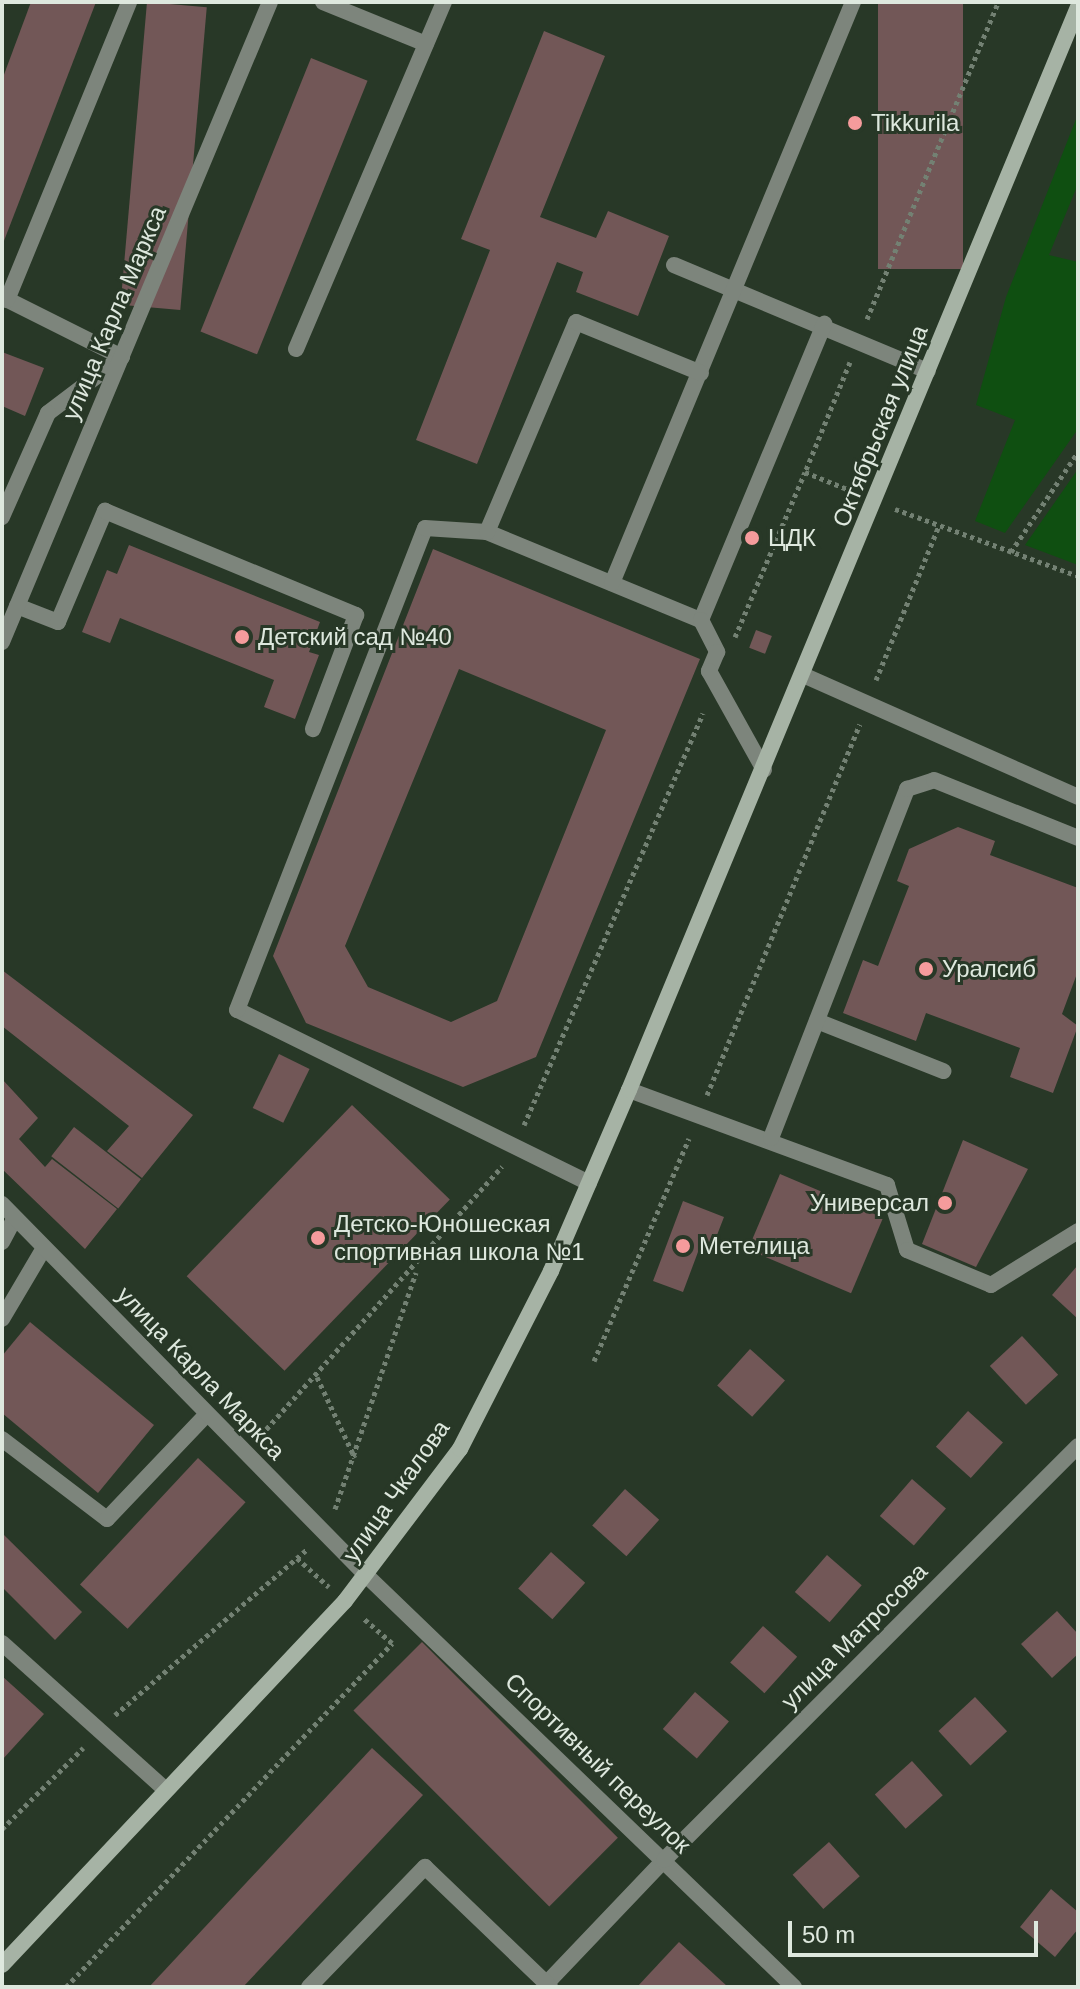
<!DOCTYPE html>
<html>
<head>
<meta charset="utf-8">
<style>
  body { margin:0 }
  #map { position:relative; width:1080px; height:1989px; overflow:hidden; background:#283827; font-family:Helvetica,sans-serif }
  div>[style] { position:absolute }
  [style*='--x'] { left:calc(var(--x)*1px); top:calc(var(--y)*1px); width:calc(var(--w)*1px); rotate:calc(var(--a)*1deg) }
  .green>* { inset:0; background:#0f4f11 }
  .building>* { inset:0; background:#725757; transform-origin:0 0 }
  .path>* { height:5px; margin-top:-2.5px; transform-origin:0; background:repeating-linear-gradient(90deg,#738173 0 4px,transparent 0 8px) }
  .lane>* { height:16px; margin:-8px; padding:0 8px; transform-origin:8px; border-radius:8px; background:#7d857c }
  .street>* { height:16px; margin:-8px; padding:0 8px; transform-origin:8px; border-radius:8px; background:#7d857c }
  .secondary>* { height:16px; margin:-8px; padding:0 8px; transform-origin:8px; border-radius:8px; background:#a6b3a5 }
  .dots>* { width:22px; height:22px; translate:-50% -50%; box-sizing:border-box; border:4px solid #283827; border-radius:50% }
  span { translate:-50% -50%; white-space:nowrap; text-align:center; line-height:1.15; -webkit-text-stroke:6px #283827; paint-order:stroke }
  .poi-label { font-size:24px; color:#dee8de }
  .left { translate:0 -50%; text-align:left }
  .right { translate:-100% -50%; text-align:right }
  .street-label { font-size:24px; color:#dee8de }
  .frame { position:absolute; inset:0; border:4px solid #dee8de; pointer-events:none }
  .scale { position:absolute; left:788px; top:1921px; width:250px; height:36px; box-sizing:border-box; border:4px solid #dee8de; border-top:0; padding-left:10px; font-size:24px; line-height:28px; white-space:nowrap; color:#dee8de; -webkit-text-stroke:6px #283827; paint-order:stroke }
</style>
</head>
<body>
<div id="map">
  <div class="green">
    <i style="clip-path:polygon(1078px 114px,1078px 184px,1049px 255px,1078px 262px,1078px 429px,1005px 533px,975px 521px,1015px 420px,976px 405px,1006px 297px)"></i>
    <i style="clip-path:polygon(1078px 469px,1078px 565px,1025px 545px)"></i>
  </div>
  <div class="building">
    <i style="clip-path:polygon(31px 2px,96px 2px,2px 246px,2px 80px)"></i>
    <i style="left:147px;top:2px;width:60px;height:304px;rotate:5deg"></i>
    <i style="left:878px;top:2px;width:85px;height:267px"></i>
    <i style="clip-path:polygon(544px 31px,605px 56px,540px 217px,596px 238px,608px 211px,669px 236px,638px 316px,576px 292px,583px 272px,557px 262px,477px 464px,416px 440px,490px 250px,461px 239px)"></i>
    <i style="left:311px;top:58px;width:61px;height:295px;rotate:22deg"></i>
    <i style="clip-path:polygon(2px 352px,44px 368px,25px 416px,2px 406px)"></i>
    <i style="clip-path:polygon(129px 545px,320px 622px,309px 652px,319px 655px,295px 719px,264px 707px,274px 680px,120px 618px,110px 643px,82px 632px,107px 570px,117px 574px)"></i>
    <i style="clip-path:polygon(evenodd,433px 549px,700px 659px,536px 1057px,463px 1087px,306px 1023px,273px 956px,433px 549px,459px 669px,606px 730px,497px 1001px,451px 1022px,368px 987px,345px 946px,459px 669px)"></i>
    <i style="left:756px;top:630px;width:17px;height:19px;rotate:21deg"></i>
    <i style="clip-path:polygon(958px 827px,995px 841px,990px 855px,1078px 888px,1078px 971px,1062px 1014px,1078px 1026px,1053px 1093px,1010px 1077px,1020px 1048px,926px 1013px,916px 1041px,843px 1013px,863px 960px,878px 966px,909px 886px,897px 881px,909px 849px)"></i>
    <i style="clip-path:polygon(2px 970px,193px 1115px,142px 1178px,107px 1151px,129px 1126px,2px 1026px)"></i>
    <i style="left:279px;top:1054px;width:34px;height:60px;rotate:26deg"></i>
    <i style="clip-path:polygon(2px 1079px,38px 1118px,19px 1139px,45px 1167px,52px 1159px,117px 1209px,85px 1249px,2px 1169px)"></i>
    <i style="left:352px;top:1105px;width:136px;height:238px;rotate:44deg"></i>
    <i style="left:74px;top:1127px;width:85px;height:37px;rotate:38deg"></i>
    <i style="clip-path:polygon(963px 1140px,1028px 1169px,976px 1267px,922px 1244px)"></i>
    <i style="left:780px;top:1174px;width:112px;height:82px;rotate:23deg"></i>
    <i style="clip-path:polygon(683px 1201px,724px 1217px,712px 1248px,701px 1244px,683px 1292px,653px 1281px)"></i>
    <i style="clip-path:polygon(1078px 1265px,1078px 1319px,1052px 1295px)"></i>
    <i style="clip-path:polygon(30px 1322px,154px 1425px,98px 1493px,2px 1413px,2px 1356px)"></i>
    <i style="left:1022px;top:1336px;width:53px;height:44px;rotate:47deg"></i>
    <i style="left:750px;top:1349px;width:47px;height:49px;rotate:42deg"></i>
    <i style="left:968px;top:1411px;width:47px;height:48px;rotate:42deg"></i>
    <i style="left:198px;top:1458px;width:65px;height:173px;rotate:43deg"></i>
    <i style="left:912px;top:1479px;width:45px;height:49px;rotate:41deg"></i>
    <i style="left:625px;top:1489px;width:46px;height:49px;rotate:42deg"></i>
    <i style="clip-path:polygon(4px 1535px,82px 1612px,55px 1640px,2px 1587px)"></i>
    <i style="left:551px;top:1552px;width:46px;height:49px;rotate:42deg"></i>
    <i style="left:827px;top:1555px;width:46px;height:49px;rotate:41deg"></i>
    <i style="clip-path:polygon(1057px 1611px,1078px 1634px,1078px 1654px,1052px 1678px,1021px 1644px)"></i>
    <i style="left:763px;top:1626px;width:46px;height:49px;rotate:42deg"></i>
    <i style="left:422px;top:1642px;width:277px;height:97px;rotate:45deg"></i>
    <i style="clip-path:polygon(2px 1676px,44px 1714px,2px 1760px)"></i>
    <i style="left:695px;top:1692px;width:45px;height:49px;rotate:41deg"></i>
    <i style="left:975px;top:1697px;width:47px;height:50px;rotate:47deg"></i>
    <i style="clip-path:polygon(372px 1748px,423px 1795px,243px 1987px,149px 1987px)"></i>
    <i style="left:912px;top:1761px;width:46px;height:50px;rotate:48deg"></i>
    <i style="left:829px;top:1842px;width:46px;height:49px;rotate:48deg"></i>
    <i style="clip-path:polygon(1051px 1889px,1078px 1912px,1078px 1929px,1055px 1957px,1020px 1927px)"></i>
    <i style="clip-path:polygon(679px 1942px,728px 1987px,637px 1987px)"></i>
  </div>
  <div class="path">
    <i style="--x:867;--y:319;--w:343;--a:-67.5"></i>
    <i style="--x:850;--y:362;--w:119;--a:112.2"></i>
    <i style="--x:805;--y:472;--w:51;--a:22"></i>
    <i style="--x:895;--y:509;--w:195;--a:20.1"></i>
    <i style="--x:1011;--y:552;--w:120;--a:-56.2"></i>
    <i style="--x:735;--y:637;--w:179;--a:-67"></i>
    <i style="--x:876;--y:680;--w:166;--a:-67.8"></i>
    <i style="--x:707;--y:1095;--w:401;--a:-67.6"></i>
    <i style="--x:524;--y:1125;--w:449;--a:-66.5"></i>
    <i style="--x:594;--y:1361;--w:242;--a:-66.9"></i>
    <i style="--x:317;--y:1377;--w:89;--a:64.9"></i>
    <i style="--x:261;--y:1435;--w:361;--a:-48.1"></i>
    <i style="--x:335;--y:1509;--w:250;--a:-71.1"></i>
    <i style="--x:297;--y:1558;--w:43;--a:42.2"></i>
    <i style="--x:115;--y:1715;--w:254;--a:-40.8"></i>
    <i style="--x:2;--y:1829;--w:115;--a:-45"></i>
    <i style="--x:66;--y:1987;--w:474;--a:-46.5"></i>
    <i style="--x:392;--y:1643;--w:38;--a:-139"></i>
  </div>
  <div class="lane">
    <i style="--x:323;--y:2;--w:111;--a:22.2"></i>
    <i style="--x:674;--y:265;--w:275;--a:22.7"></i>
    <i style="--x:2;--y:297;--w:134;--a:26.6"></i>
    <i style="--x:122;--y:357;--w:93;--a:142.9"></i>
    <i style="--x:48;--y:413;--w:114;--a:113.9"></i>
    <i style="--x:7;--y:300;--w:322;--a:-67.7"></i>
    <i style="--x:296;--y:349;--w:377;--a:-66.9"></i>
    <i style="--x:487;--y:532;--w:231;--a:22.4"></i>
    <i style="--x:701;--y:620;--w:321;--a:-67.4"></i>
    <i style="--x:612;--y:583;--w:629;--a:-67.47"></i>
    <i style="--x:17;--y:606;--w:44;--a:21.3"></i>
    <i style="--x:58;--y:622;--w:121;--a:-67.1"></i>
    <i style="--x:105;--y:511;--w:272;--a:22.5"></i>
    <i style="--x:356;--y:615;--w:122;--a:110.7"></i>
    <i style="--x:701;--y:620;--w:36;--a:63"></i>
    <i style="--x:717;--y:652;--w:21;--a:113"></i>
    <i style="--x:709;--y:671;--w:113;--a:60.9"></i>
    <i style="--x:803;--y:675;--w:301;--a:23.9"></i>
    <i style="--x:817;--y:1021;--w:136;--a:21.6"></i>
    <i style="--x:629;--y:1090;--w:275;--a:20.2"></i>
    <i style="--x:887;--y:1185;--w:68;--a:72.9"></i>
    <i style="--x:907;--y:1250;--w:91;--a:22.6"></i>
    <i style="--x:991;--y:1285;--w:102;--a:-31.8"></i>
    <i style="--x:771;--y:1138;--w:375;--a:-68.7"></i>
    <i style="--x:907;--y:789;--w:28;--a:-18"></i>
    <i style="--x:934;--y:780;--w:155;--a:21.9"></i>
    <i style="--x:589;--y:1183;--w:392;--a:-153.8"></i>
    <i style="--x:237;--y:1010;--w:517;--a:-68.69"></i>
    <i style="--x:425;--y:528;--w:62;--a:3.7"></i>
    <i style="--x:487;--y:532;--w:228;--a:-67"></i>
    <i style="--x:576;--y:322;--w:135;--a:22.2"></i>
    <i style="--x:2;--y:1242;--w:27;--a:-62"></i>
    <i style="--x:2;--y:1319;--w:82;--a:-59.4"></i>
    <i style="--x:2;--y:1439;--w:132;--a:37.3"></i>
    <i style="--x:107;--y:1519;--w:145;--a:-46.4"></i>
    <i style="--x:2;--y:1643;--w:220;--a:41.9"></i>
    <i style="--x:546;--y:1984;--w:171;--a:-46.4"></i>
    <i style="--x:309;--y:1987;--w:167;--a:-46"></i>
    <i style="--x:425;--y:1867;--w:173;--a:43.8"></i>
  </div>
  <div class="street">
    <i style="--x:2;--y:642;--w:694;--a:-67.28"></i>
    <i style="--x:2;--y:1204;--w:520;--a:45.55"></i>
    <i style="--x:366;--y:1575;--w:594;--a:43.91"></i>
    <i style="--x:664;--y:1860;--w:585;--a:-45"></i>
  </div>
  <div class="secondary">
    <i style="--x:2;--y:1965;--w:500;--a:-46.7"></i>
    <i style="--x:345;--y:1601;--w:191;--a:-52.9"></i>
    <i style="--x:460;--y:1449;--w:200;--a:-62.9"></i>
    <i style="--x:551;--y:1271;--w:197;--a:-66.7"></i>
    <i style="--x:629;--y:1090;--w:1172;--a:-67.48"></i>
  </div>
  <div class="dots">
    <i style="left:855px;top:123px;background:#f59b9c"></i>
    <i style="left:752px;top:538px;background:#f59b9c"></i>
    <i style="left:242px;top:637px;background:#f59b9c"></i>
    <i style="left:926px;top:969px;background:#f59b9c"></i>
    <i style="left:945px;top:1203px;background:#f59b9c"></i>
    <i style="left:318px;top:1238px;background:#f59b9c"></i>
    <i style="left:683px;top:1246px;background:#f59b9c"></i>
  </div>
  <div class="poi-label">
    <span class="left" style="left:871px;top:123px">Tikkurila</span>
    <span class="left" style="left:768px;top:538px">ЦДК</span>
    <span class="left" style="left:258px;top:637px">Детский сад №40</span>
    <span class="left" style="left:942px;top:969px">Уралсиб</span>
    <span class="right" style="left:929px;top:1203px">Универсал</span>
    <span class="left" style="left:334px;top:1238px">Детско-Юношеская<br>спортивная школа №1</span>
    <span class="left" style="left:699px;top:1246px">Метелица</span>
  </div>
  <div class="street-label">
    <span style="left:114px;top:313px;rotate:-67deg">улица Карла Маркса</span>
    <span style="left:880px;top:426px;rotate:-68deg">Октябрьская улица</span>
    <span style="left:201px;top:1373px;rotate:46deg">улица Карла Маркса</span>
    <span style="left:396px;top:1491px;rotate:-55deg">улица Чкалова</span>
    <span style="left:854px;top:1636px;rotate:-45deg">улица Матросова</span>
    <span style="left:598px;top:1763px;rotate:44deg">Спортивный переулок</span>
  </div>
  <div class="frame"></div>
  <div class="scale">50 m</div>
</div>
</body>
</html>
